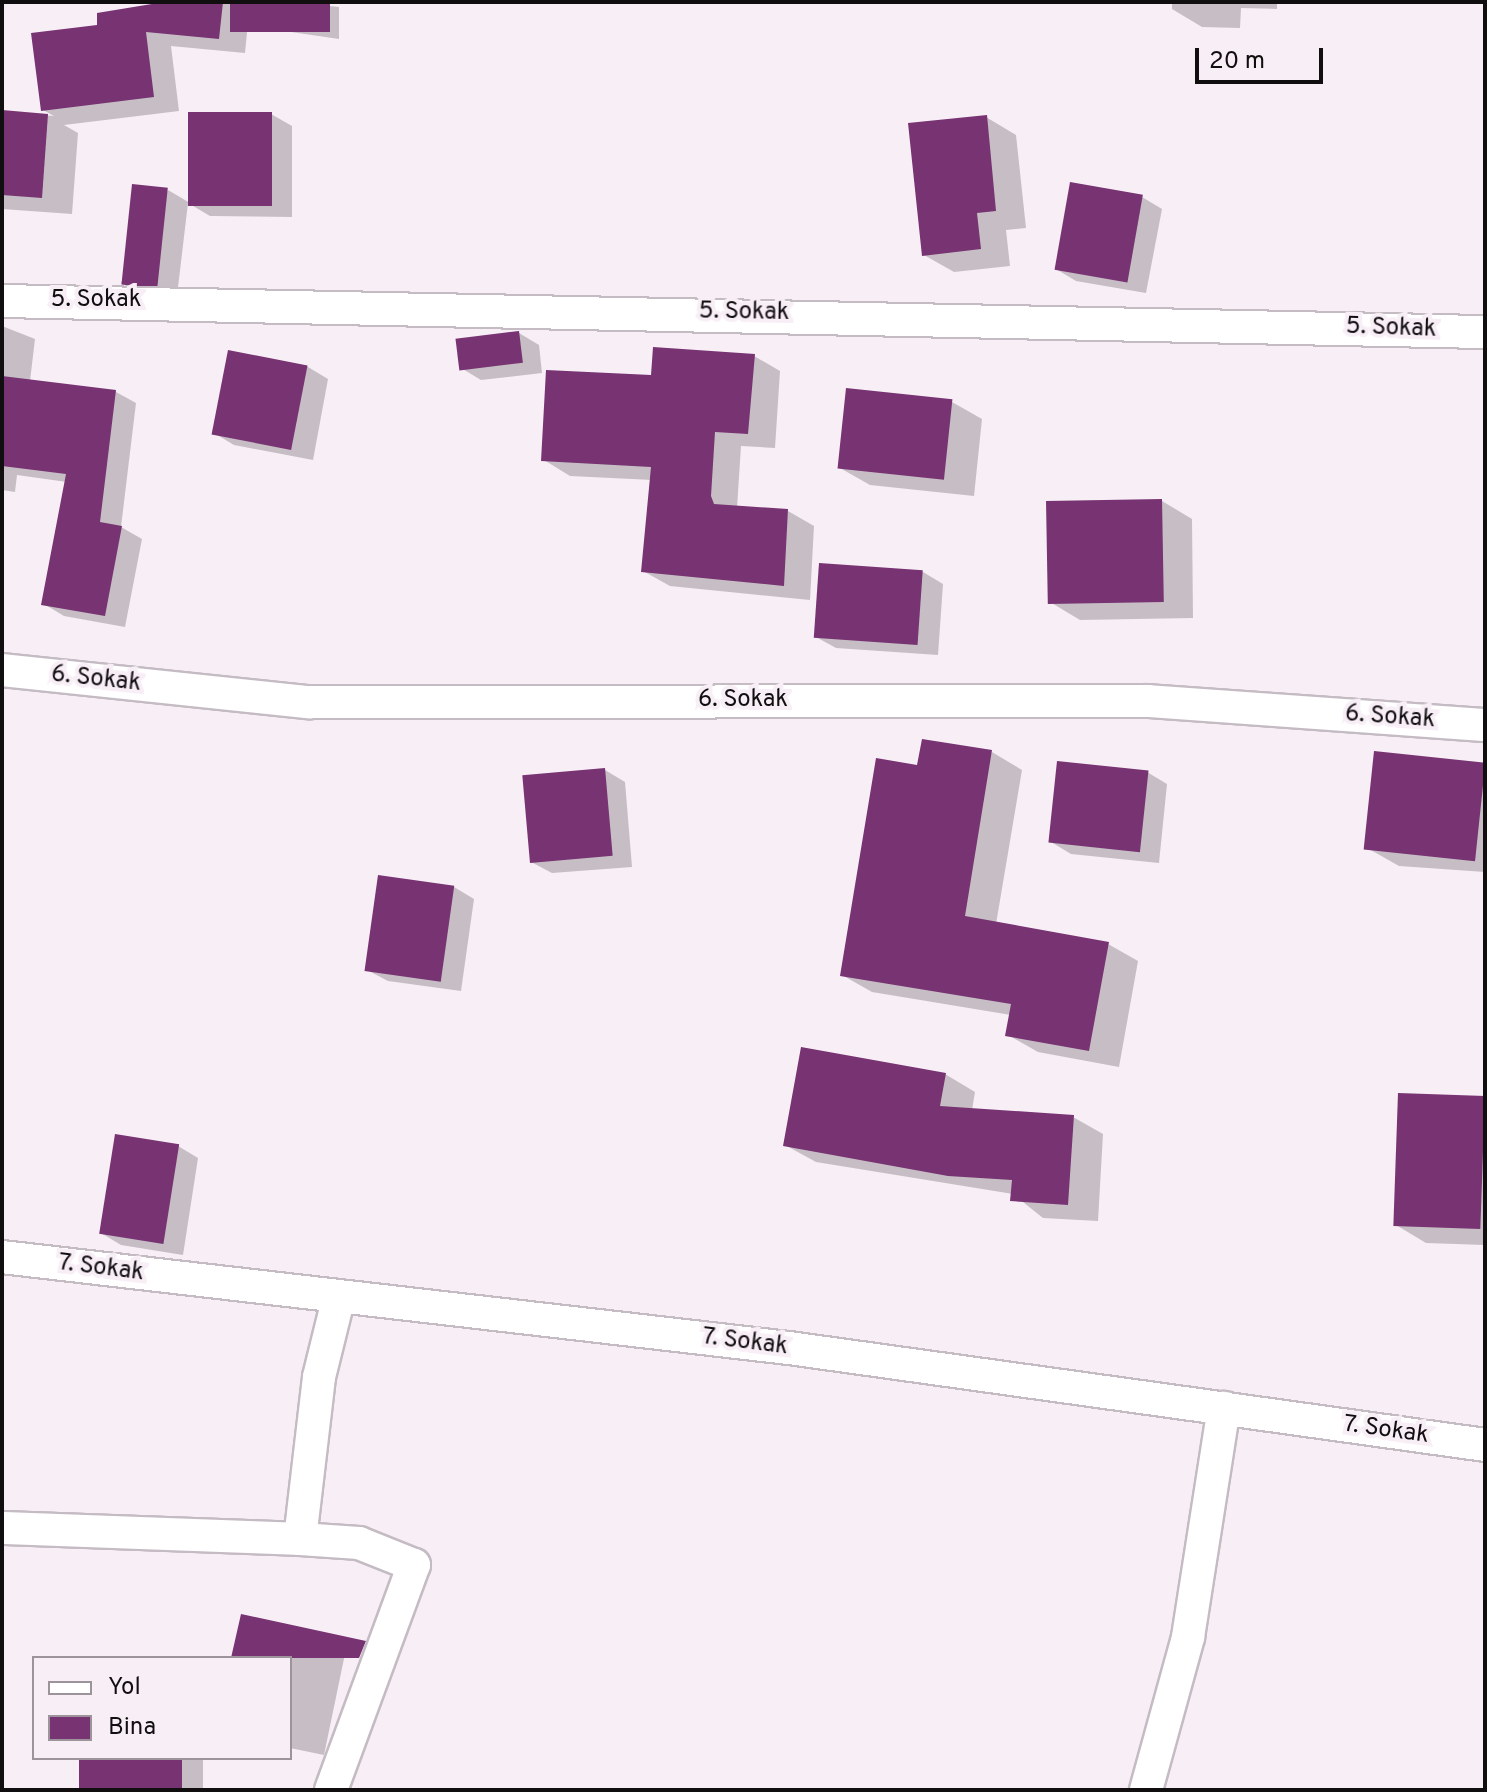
<!DOCTYPE html>
<html>
<head>
<meta charset="utf-8">
<style>
  body { margin:0 }
  #map { position:relative; width:1487px; height:1792px; overflow:hidden; background:#f8eef6; font-family:Overpass,sans-serif }
  div>[style] { position:absolute }
  [style*='--x'] { left:calc(var(--x)*1px); top:calc(var(--y)*1px); width:calc(var(--w)*1px); rotate:calc(var(--a)*1deg) }
  .shadow>* { inset:0; background:#0003; transform-origin:0 0 }
  .building>* { inset:0; background:#773372; transform-origin:0 0 }
  .roads { filter:drop-shadow(2px 0 #c4bbc3) drop-shadow(-2px 0 #c4bbc3) drop-shadow(0 2px #c4bbc3) drop-shadow(0 -2px #c4bbc3) }
  .street>* { height:32px; margin:-16px; padding:0 16px; transform-origin:16px; border-radius:16px; background:#fff }
  span { translate:-50% -50%; white-space:nowrap; text-align:center; line-height:1.15; -webkit-text-stroke:8px #f8eef6; paint-order:stroke }
  .street-label { font-size:24px; color:#110e10 }
  .frame { position:absolute; inset:0; border:4px solid #110e10; pointer-events:none }
  .legend { position:absolute; left:32px; top:1656px; width:260px; height:104px; box-sizing:border-box; background:#f8eef6; border:2px solid #9c949a; margin:0; padding:10px 14px; list-style:none; font-size:24px; color:#110e10 }
  .legend li { display:flex; align-items:center; gap:16px; height:40px }
  .legend b { width:40px; border:2px solid #9c949a }
  .scale { position:absolute; left:1195px; top:48px; width:128px; height:36px; box-sizing:border-box; border:4px solid #110e10; border-top:0; padding-left:10px; font-size:24px; line-height:28px; white-space:nowrap; color:#110e10; -webkit-text-stroke:6px #f8eef6; paint-order:stroke }
</style>
</head>
<body>
<div id="map">
  <div class="shadow">
    <i style="clip-path:polygon(166px 2px,250px 2px,245px 53px,171px 46px,179px 111px,64px 125px,78px 133px,72px 214px,2px 209px,2px 112px,54px 116px,43px 110px,99px 27px)"></i>
    <i style="clip-path:polygon(291px 2px,339px 7px,339px 39px,291px 32px)"></i>
    <i style="clip-path:polygon(1172px 2px,1277px 2px,1277px 9px,1241px 8px,1240px 28px,1202px 27px,1172px 9px)"></i>
    <i style="clip-path:polygon(271px 114px,292px 126px,292px 217px,210px 216px,188px 203px,177px 296px,142px 295px,121px 283px,168px 190px,190px 203px)"></i>
    <i style="clip-path:polygon(986px 117px,1016px 135px,1026px 228px,1006px 230px,1010px 266px,954px 272px,924px 255px)"></i>
    <i style="clip-path:polygon(1142px 197px,1162px 209px,1146px 293px,1076px 281px,1056px 269px)"></i>
    <i style="clip-path:polygon(2px 326px,35px 339px,30px 381px,116px 392px,136px 403px,121px 527px,142px 539px,125px 627px,64px 616px,44px 604px,67px 482px,17px 475px,15px 492px,2px 490px)"></i>
    <i style="clip-path:polygon(519px 333px,539px 345px,542px 373px,481px 380px,461px 368px)"></i>
    <i style="clip-path:polygon(229px 353px,308px 367px,328px 379px,313px 460px,234px 445px,214px 433px)"></i>
    <i style="clip-path:polygon(754px 356px,780px 371px,775px 448px,741px 446px,737px 508px,788px 511px,814px 526px,810px 600px,670px 586px,643px 571px,652px 480px,570px 476px,544px 460px,653px 377px)"></i>
    <i style="clip-path:polygon(952px 402px,982px 419px,974px 496px,870px 485px,840px 468px)"></i>
    <i style="clip-path:polygon(1162px 501px,1192px 519px,1193px 618px,1080px 620px,1050px 602px)"></i>
    <i style="clip-path:polygon(923px 572px,943px 584px,938px 655px,836px 648px,816px 637px)"></i>
    <i style="clip-path:polygon(992px 752px,1022px 770px,996px 924px,1108px 944px,1138px 961px,1119px 1067px,1038px 1052px,1008px 1035px,1011px 1015px,872px 992px,842px 975px)"></i>
    <i style="clip-path:polygon(1485px 764px,1485px 872px,1399px 866px,1369px 849px)"></i>
    <i style="clip-path:polygon(605px 770px,625px 782px,632px 867px,552px 873px,531px 862px)"></i>
    <i style="clip-path:polygon(1147px 772px,1167px 784px,1159px 863px,1071px 854px,1051px 842px)"></i>
    <i style="clip-path:polygon(454px 887px,474px 899px,461px 991px,388px 981px,367px 970px)"></i>
    <i style="clip-path:polygon(945px 1074px,975px 1092px,972px 1110px,1073px 1117px,1103px 1134px,1098px 1221px,1043px 1218px,1013px 1194px,816px 1162px,785px 1145px)"></i>
    <i style="clip-path:polygon(1400px 1095px,1485px 1098px,1485px 1245px,1426px 1243px,1396px 1225px)"></i>
    <i style="clip-path:polygon(178px 1146px,198px 1158px,183px 1255px,121px 1245px,101px 1233px)"></i>
    <i style="clip-path:polygon(346px 1649px,324px 1755px,290px 1748px,290px 1658px,233px 1658px)"></i>
    <i style="left:81px;top:1758px;width:122px;height:32px"></i>
  </div>
  <div class="building">
    <i style="clip-path:polygon(223px 2px,219px 39px,146px 32px,154px 97px,41px 111px,31px 33px,97px 25px,97px 13px,164px 2px)"></i>
    <i style="left:230px;top:2px;width:100px;height:30px"></i>
    <i style="clip-path:polygon(2px 110px,48px 114px,42px 198px,2px 195px)"></i>
    <i style="left:188px;top:112px;width:84px;height:94px"></i>
    <i style="clip-path:polygon(987px 115px,996px 211px,977px 213px,981px 249px,922px 256px,908px 123px)"></i>
    <i style="left:1070px;top:182px;width:74px;height:89px;rotate:10deg"></i>
    <i style="left:132px;top:184px;width:36px;height:101px;rotate:6deg"></i>
    <i style="left:519px;top:331px;width:32px;height:64px;rotate:83deg"></i>
    <i style="clip-path:polygon(653px 347px,755px 354px,748px 434px,715px 432px,711px 496px,714px 504px,788px 509px,784px 586px,641px 572px,651px 467px,541px 461px,546px 370px,651px 375px)"></i>
    <i style="left:228px;top:350px;width:81px;height:86px;rotate:11deg"></i>
    <i style="clip-path:polygon(2px 376px,116px 390px,100px 522px,122px 526px,105px 616px,41px 605px,66px 474px,2px 466px)"></i>
    <i style="left:846px;top:388px;width:107px;height:81px;rotate:6deg"></i>
    <i style="left:1162px;top:499px;width:103px;height:116px;rotate:89deg"></i>
    <i style="left:819px;top:563px;width:104px;height:75px;rotate:4deg"></i>
    <i style="clip-path:polygon(922px 739px,992px 750px,965px 916px,1109px 942px,1089px 1051px,1005px 1036px,1011px 1004px,840px 976px,876px 758px,917px 765px)"></i>
    <i style="left:1374px;top:751px;width:112px;height:99px;rotate:6deg"></i>
    <i style="left:1057px;top:761px;width:92px;height:82px;rotate:6deg"></i>
    <i style="left:605px;top:768px;width:88px;height:83px;rotate:85deg"></i>
    <i style="left:378px;top:875px;width:77px;height:97px;rotate:8deg"></i>
    <i style="clip-path:polygon(801px 1047px,946px 1073px,940px 1106px,1074px 1115px,1068px 1205px,1010px 1201px,1012px 1180px,948px 1176px,783px 1146px)"></i>
    <i style="left:1398px;top:1093px;width:87px;height:133px;rotate:2deg"></i>
    <i style="left:115px;top:1134px;width:65px;height:101px;rotate:9deg"></i>
    <i style="clip-path:polygon(241px 1614px,366px 1641px,359px 1658px,231px 1658px)"></i>
    <i style="left:79px;top:1758px;width:103px;height:32px"></i>
  </div>
  <div class="roads">
    <div class="street">
      <i style="--x:2;--y:301;--w:1483;--a:1.2"></i>
      <i style="--x:2;--y:670;--w:309;--a:6"></i>
      <i style="--x:309;--y:702;--w:839;--a:-0.07"></i>
      <i style="--x:1148;--y:701;--w:338;--a:4.1"></i>
      <i style="--x:2;--y:1257;--w:792;--a:6.6"></i>
      <i style="--x:789;--y:1348;--w:703;--a:7.93"></i>
      <i style="--x:2;--y:1528;--w:298;--a:2.1"></i>
      <i style="--x:331;--y:1790;--w:240;--a:-69.8"></i>
      <i style="--x:414;--y:1565;--w:59;--a:-158.2"></i>
      <i style="--x:359;--y:1543;--w:59;--a:-176.1"></i>
      <i style="--x:300;--y:1539;--w:163;--a:-83.3"></i>
      <i style="--x:319;--y:1377;--w:83;--a:-76.1"></i>
      <i style="--x:1146;--y:1790;--w:159;--a:-74.6"></i>
      <i style="--x:1188;--y:1637;--w:232;--a:-81.1"></i>
    </div>
  </div>
  <div class="street-label">
    <span style="left:96px;top:301px">5. Sokak</span>
    <span style="left:744px;top:313px;rotate:1deg">5. Sokak</span>
    <span style="left:1391px;top:329px;rotate:2deg">5. Sokak</span>
    <span style="left:96px;top:680px;rotate:6deg">6. Sokak</span>
    <span style="left:743px;top:701px">6. Sokak</span>
    <span style="left:1390px;top:718px;rotate:4deg">6. Sokak</span>
    <span style="left:101px;top:1269px;rotate:7deg">7. Sokak</span>
    <span style="left:745px;top:1343px;rotate:7deg">7. Sokak</span>
    <span style="left:1386px;top:1431px;rotate:8deg">7. Sokak</span>
  </div>
  <div class="frame"></div>
  <ul class="legend">
  <li><b style="height:10px;background:#fff"></b>Yol</li>
  <li><b style="height:22px;background:#773372"></b>Bina</li>
  </ul>
  <div class="scale">20 m</div>
</div>
</body>
</html>
